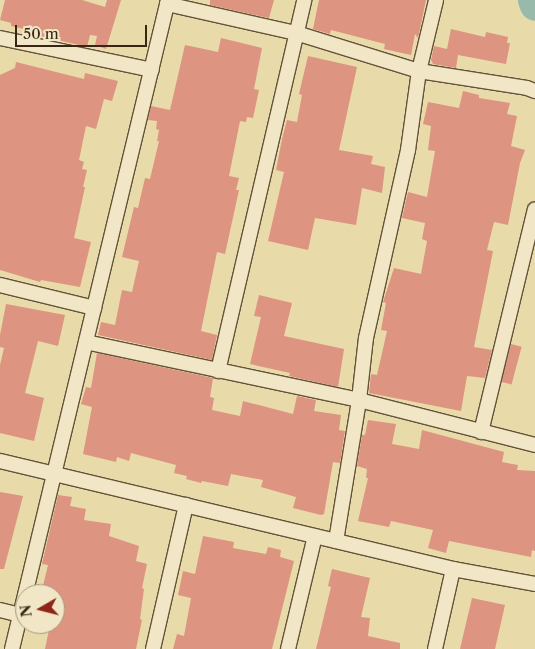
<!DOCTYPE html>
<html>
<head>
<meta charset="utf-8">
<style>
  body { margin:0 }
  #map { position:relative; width:535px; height:649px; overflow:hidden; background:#e9daa9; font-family:"Libre Caslon Text",serif }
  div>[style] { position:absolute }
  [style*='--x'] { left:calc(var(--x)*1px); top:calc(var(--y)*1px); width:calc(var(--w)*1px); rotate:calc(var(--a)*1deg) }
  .river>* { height:31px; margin:-15.5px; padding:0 15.5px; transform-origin:15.5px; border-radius:15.5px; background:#97baab }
  .building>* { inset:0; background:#dd9480; transform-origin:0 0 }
  .roads { filter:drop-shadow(1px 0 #645238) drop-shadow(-1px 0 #645238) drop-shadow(0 1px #645238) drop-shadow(0 -1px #645238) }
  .street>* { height:14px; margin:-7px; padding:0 7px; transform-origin:7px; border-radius:7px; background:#f1e7c7 }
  span { translate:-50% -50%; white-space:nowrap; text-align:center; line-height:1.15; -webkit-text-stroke:4px #f1e7c7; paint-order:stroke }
  .north { position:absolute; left:15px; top:584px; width:50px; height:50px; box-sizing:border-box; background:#f1e7c7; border:1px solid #a7997f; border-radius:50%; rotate:262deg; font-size:14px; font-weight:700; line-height:20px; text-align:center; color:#382513 }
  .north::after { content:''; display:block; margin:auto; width:18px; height:22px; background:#8f2418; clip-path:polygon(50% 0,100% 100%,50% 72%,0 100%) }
  .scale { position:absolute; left:15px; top:25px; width:132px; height:22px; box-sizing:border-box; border:2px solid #382513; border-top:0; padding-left:6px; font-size:15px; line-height:18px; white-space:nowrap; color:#382513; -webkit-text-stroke:4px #f1e7c7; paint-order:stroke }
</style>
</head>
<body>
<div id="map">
  <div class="river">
    <i style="--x:533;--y:0;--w:5;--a:68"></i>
  </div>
  <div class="building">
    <i style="clip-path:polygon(5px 0,82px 0,105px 7px,107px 0,121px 0,106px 49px,95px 45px,97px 36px,90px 35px,87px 47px,28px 33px,28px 30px,11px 26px,11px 23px,0 20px)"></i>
    <i style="clip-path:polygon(210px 0,274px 0,269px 18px,210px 5px)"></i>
    <i style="clip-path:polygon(319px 0,426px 0,418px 38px,415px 34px,411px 55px,384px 49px,385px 44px,331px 30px,330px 34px,313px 29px)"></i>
    <i style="clip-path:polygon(451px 29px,485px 37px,486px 32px,508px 37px,507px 43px,510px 43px,506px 64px,458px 55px,456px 68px,433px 64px,431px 60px,434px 46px,447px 49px)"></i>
    <i style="clip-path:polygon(221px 38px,262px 48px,254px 89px,259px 90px,253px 118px,247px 117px,246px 122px,240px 121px,229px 176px,239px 178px,236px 190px,239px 190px,225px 254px,217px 252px,201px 331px,217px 335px,212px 360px,98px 335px,101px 322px,115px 325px,122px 290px,132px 292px,139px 261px,122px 257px,134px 207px,138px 208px,145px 178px,150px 179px,159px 141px,157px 141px,159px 130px,156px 129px,157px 121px,148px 120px,151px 106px,170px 110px,185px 45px,218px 52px)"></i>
    <i style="clip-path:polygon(308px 56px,357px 67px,339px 150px,373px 156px,371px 164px,385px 167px,382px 193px,362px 188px,356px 225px,315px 218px,308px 250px,268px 241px,284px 172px,276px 170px,282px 139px,287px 120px,297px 122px,302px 95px,299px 94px)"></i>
    <i style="clip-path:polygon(16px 62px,84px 79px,85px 73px,118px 81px,112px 101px,104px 99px,96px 129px,86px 126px,79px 160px,84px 162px,82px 169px,87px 170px,83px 187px,85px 187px,74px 238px,91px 242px,80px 287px,41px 280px,40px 282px,0 270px,0 75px,15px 68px)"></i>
    <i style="clip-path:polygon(463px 91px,479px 95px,479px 98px,510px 103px,507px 114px,517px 116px,511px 146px,525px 150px,520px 163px,508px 225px,494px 222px,487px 250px,493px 251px,474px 347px,492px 350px,485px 378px,467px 376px,461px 411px,369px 393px,371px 374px,377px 375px,387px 331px,381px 330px,386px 303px,383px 302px,394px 268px,421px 274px,427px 241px,422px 239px,425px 223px,402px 218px,408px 192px,427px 197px,435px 151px,428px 150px,431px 126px,423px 124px,428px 102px,459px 108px)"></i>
    <i style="clip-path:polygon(259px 295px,292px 303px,284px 336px,344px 349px,338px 387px,289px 376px,290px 373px,250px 364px,261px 317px,254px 316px)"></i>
    <i style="clip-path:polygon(6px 304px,65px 315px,58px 346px,38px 341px,25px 393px,44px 398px,34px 441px,0 433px,0 365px,4px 348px,0 347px,0 335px)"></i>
    <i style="left:511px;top:344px;width:11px;height:39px;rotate:15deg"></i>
    <i style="clip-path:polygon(97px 353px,213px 378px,210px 397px,214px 398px,212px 410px,240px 416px,243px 401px,293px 414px,297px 396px,316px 400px,314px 411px,341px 415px,339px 430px,345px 431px,340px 463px,333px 462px,324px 514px,321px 515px,293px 508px,296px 497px,261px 487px,263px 480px,231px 474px,228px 486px,202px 481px,201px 483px,186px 479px,187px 476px,174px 473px,176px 465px,131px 453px,129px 461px,117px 457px,116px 462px,83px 454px,92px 407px,81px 404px,86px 387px,91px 388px)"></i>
    <i style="clip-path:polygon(368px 420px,396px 424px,392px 444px,419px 449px,422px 430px,504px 452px,502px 462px,518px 465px,517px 470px,535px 471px,535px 551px,532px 550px,531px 557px,449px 541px,446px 553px,428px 548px,433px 530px,391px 521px,389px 527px,358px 521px,368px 478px,366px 478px,367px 469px,357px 466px,362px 435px,365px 435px)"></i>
    <i style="clip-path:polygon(0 492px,23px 496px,4px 569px,0 569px)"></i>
    <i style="clip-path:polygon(58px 495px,72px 497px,70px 506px,86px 509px,84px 520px,111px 524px,109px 536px,139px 546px,136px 561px,147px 564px,142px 588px,144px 589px,140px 619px,142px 620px,136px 649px,45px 649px,50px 625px,55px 626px,55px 594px,41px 594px,48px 565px,42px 564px)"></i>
    <i style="clip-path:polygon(203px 536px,234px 542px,233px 548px,266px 554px,268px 547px,281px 550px,280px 557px,294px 561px,272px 649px,173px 649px,177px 634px,184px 636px,191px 598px,178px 595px,183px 571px,195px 574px)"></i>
    <i style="clip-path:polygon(332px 569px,370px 578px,361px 617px,370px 618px,368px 636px,400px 643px,400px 649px,316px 649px,331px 587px,328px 586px)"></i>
    <i style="clip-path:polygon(472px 598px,505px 605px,495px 649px,460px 649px)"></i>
  </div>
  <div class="roads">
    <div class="street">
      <i style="--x:167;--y:4;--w:132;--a:12.7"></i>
      <i style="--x:296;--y:33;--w:129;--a:17.2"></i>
      <i style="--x:419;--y:71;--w:109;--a:8.9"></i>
      <i style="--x:527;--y:88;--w:9;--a:21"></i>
      <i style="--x:0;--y:38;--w:155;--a:11.9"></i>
      <i style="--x:0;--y:285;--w:97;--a:13.7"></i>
      <i style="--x:86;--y:342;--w:279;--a:12"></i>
      <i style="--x:359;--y:400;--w:182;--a:14.3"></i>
      <i style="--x:218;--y:371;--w:381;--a:-76.9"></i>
      <i style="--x:481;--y:432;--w:229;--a:-76.4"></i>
      <i style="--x:0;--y:461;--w:466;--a:13.4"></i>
      <i style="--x:453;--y:569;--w:83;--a:10.4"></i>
      <i style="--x:336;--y:541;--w:143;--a:-80.7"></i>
      <i style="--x:359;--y:400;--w:62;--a:-83.6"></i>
      <i style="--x:366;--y:338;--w:193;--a:-77.4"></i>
      <i style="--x:408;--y:150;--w:80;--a:-82.1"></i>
      <i style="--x:419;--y:71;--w:73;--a:-76.5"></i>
      <i style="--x:0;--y:610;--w:21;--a:14"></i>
      <i style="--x:12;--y:649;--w:667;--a:-76.48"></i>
      <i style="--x:153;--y:649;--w:148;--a:-77.1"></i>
      <i style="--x:288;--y:649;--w:116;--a:-76.6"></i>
      <i style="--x:435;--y:649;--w:82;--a:-77.3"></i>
    </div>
  </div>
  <div class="north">N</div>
  <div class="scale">50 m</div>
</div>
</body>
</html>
